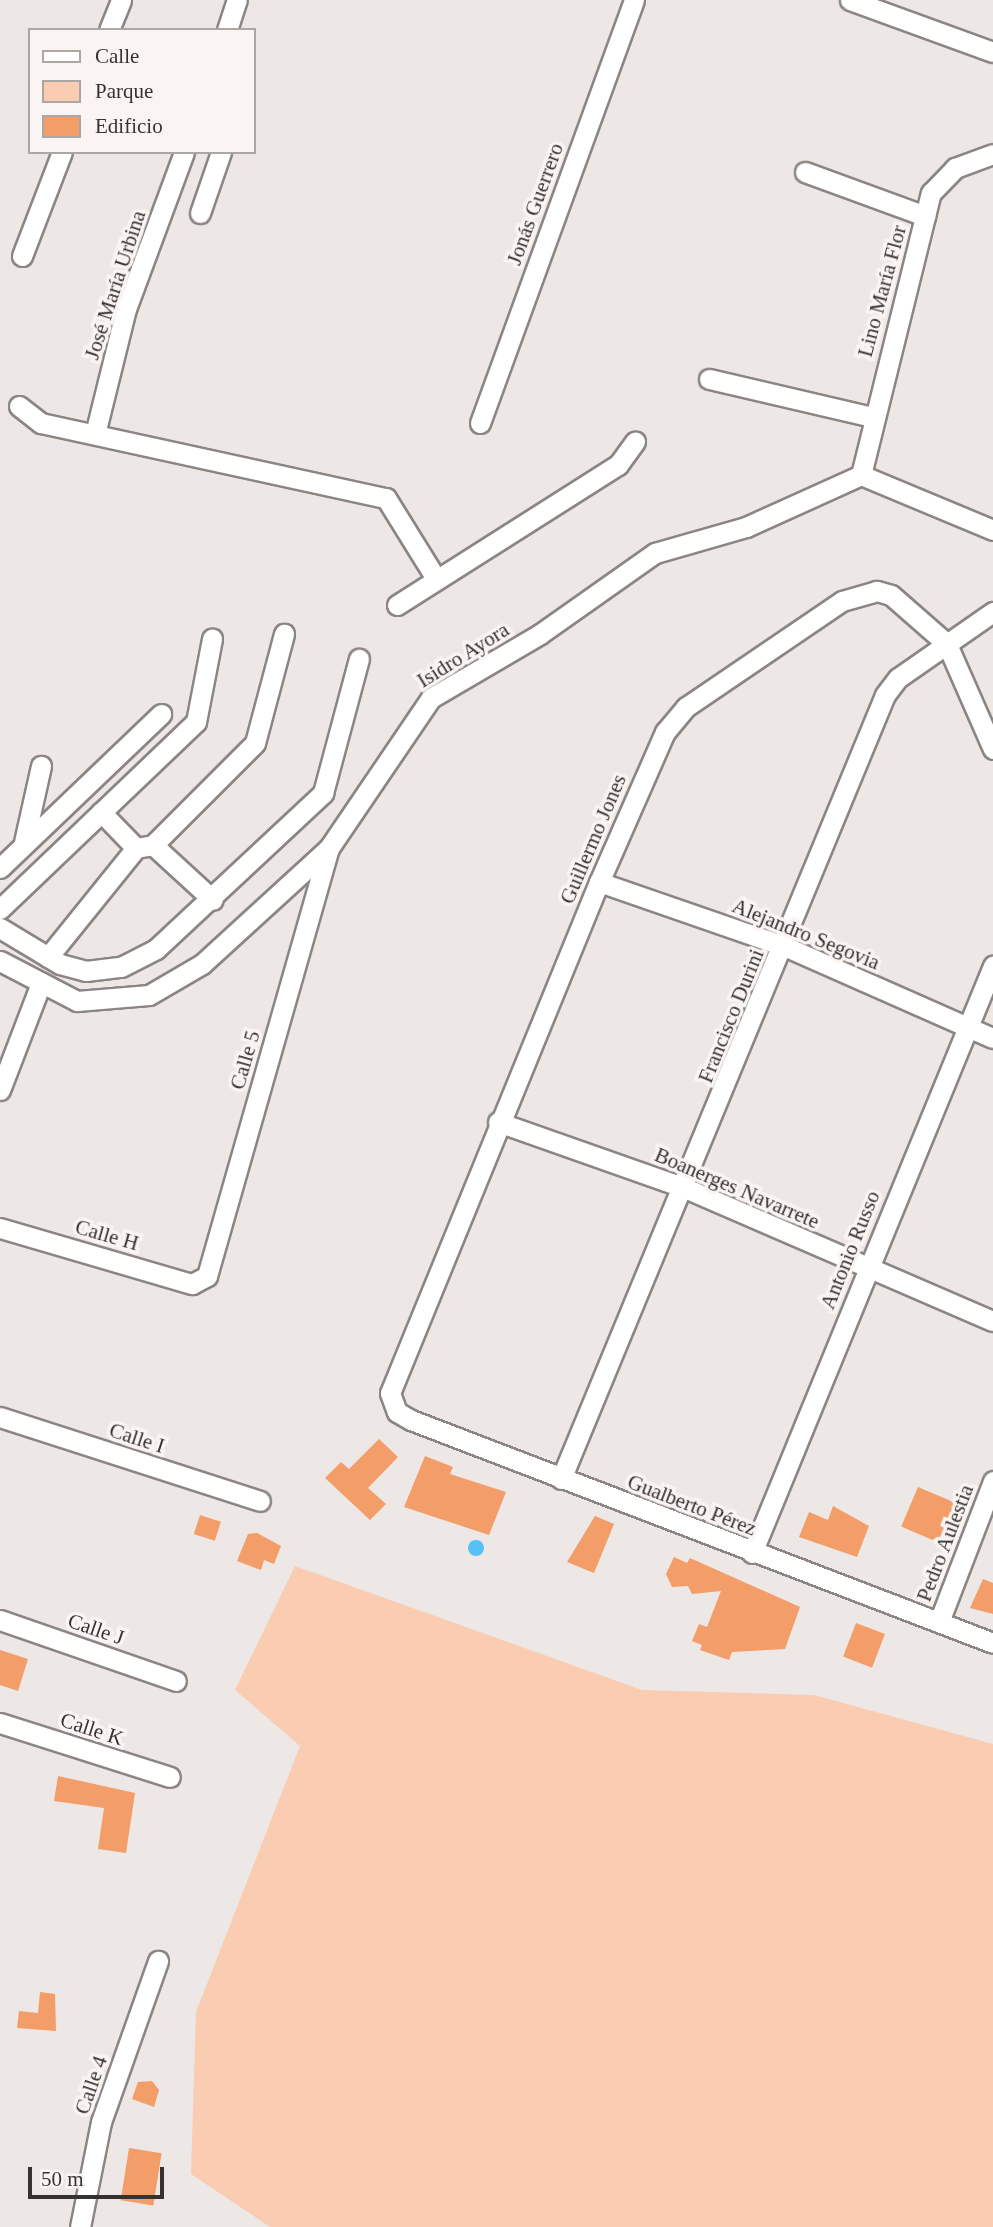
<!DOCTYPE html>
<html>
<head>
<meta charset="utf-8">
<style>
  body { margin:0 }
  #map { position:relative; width:993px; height:2227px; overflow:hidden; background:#ede7e5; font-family:"Times New Roman",serif }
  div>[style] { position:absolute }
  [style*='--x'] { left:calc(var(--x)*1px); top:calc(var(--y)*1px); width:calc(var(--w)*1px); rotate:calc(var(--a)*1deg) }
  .green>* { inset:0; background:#faccb1 }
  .water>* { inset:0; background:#57c0f6 }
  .round { border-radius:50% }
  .building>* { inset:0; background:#f39d68; transform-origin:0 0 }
  .roads { filter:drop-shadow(2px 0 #8b8684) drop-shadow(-2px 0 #8b8684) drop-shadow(0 2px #8b8684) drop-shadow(0 -2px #8b8684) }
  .minor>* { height:19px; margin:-9.5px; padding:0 9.5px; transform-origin:9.5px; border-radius:9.5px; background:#fff }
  span { translate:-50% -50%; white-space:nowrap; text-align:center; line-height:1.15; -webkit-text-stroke:7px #faf5f2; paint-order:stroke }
  .street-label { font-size:21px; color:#353332 }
  .legend { position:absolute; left:28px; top:28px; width:228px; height:126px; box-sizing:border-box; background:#faf5f2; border:2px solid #aba7a5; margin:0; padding:9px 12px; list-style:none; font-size:21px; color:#353332 }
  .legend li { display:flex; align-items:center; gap:14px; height:35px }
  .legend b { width:35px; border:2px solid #aba7a5 }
  .scale { position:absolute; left:28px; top:2167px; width:136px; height:32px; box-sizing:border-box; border:4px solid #353332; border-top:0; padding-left:9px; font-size:21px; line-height:24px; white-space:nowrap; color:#353332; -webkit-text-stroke:5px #faf5f2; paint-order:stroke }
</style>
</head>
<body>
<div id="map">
  <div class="green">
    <i style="clip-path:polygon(295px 1566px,642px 1690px,814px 1695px,993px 1744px,993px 2227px,270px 2227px,191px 2174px,196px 2012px,300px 1746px,235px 1690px)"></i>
  </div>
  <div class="water">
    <i class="round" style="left:468px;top:1540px;width:16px;height:16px"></i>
  </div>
  <div class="building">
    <i style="clip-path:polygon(379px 1439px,398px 1457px,368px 1488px,386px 1504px,370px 1520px,325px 1478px,341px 1462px,349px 1469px)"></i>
    <i style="clip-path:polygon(425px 1456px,453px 1467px,450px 1474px,506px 1492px,489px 1535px,404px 1507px)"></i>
    <i style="left:918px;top:1487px;width:43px;height:43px;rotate:23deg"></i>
    <i style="clip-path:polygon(833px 1506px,869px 1526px,857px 1557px,799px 1537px,809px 1512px,828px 1520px)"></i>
    <i style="left:200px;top:1515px;width:22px;height:20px;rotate:18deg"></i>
    <i style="clip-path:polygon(595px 1516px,614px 1524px,594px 1573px,567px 1562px)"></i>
    <i style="clip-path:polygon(257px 1533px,281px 1546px,274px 1564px,264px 1560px,261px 1570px,237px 1561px,248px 1534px)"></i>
    <i style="clip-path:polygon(674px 1557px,687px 1563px,690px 1558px,800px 1607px,785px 1649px,732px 1652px,729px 1660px,700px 1650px,702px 1645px,692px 1641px,699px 1624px,707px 1627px,721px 1591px,692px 1594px,688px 1586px,672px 1587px,666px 1574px)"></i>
    <i style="clip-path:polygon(983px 1579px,993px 1583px,993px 1614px,970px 1608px)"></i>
    <i style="left:856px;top:1623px;width:31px;height:36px;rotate:21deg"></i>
    <i style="clip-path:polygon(0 1650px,28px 1659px,18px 1691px,0 1685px)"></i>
    <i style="clip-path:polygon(58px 1776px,135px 1793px,126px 1853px,98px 1849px,104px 1808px,54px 1801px)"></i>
    <i style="clip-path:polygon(40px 1992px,55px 1994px,56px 2031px,17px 2028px,19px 2011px,38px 2013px)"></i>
    <i style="clip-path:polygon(152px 2081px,159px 2090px,154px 2107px,132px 2099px,138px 2082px)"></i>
    <i style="left:129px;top:2148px;width:33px;height:53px;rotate:9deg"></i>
  </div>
  <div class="roads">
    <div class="minor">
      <i style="--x:850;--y:0;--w:152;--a:20"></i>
      <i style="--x:109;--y:30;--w:32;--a:-68"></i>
      <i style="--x:227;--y:30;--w:32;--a:-72"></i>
      <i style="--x:805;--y:172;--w:128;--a:20.1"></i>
      <i style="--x:200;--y:213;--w:65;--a:-71"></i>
      <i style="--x:22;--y:256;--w:111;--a:-69"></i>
      <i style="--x:709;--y:379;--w:167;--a:13.1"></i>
      <i style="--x:19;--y:406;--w:28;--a:38"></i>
      <i style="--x:41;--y:423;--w:353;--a:12.3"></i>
      <i style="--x:386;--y:498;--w:93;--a:58.2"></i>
      <i style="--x:480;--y:423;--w:450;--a:-70"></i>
      <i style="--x:95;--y:434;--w:129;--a:-76.1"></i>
      <i style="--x:126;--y:309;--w:167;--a:-69.7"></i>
      <i style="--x:861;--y:475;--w:291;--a:-76.1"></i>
      <i style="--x:931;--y:193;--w:35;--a:-46"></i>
      <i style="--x:955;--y:168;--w:40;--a:-20.2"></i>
      <i style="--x:397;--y:605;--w:262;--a:-32.4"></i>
      <i style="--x:618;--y:465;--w:29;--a:-54"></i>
      <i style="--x:993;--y:749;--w:115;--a:-113.7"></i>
      <i style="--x:947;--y:644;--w:74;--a:-138.8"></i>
      <i style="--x:891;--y:595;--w:15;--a:-164"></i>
      <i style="--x:877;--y:591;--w:36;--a:164"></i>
      <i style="--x:842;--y:601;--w:189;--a:145.8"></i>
      <i style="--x:686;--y:707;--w:33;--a:130"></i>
      <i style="--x:665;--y:732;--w:164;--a:113.7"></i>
      <i style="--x:599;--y:882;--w:552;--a:112.24"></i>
      <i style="--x:390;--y:1393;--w:20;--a:70"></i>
      <i style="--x:397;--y:1412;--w:16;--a:30"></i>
      <i style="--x:411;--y:1420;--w:623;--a:20.96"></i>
      <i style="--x:101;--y:812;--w:50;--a:45.8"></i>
      <i style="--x:136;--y:848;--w:17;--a:-10"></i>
      <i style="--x:153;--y:845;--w:144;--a:-45"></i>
      <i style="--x:255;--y:743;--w:113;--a:-75.1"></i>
      <i style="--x:24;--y:842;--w:78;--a:-77.4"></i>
      <i style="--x:153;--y:845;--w:81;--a:42.5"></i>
      <i style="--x:0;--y:868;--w:223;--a:-43.7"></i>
      <i style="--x:599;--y:882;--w:196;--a:19.1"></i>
      <i style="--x:784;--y:946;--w:228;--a:23.8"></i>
      <i style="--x:0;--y:909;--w:271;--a:-43.7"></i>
      <i style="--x:196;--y:722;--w:85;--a:-79.1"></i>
      <i style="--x:0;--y:928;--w:70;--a:31"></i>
      <i style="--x:60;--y:964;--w:27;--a:15"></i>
      <i style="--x:86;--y:971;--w:35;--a:-7"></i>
      <i style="--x:121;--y:967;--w:39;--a:-27"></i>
      <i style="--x:156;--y:949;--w:229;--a:-43"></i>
      <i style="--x:323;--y:793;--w:139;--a:-75"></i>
      <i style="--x:48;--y:957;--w:140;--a:-51.1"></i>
      <i style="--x:0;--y:961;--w:87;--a:27.5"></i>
      <i style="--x:77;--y:1001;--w:72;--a:-4.8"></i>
      <i style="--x:149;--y:995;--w:61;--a:-30.3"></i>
      <i style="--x:202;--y:964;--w:172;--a:-42.4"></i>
      <i style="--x:329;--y:848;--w:181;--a:-55.8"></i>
      <i style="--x:431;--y:698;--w:126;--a:-30.4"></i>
      <i style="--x:540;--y:634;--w:141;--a:-35.2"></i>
      <i style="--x:655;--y:553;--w:95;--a:-15.9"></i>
      <i style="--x:746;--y:527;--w:126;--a:-24.3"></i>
      <i style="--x:861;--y:475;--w:143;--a:22.6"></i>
      <i style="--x:0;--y:1090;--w:115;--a:-69"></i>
      <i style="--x:498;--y:1122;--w:198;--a:19.4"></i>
      <i style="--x:685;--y:1188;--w:335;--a:23.4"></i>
      <i style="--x:0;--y:1228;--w:200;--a:16.3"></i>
      <i style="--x:192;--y:1284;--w:17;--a:-28"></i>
      <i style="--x:207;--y:1276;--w:444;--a:-74.1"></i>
      <i style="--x:0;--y:1417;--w:273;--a:17.9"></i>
      <i style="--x:561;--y:1479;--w:848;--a:-67.55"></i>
      <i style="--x:885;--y:695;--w:21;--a:-53"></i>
      <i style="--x:898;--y:678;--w:116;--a:-34.8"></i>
      <i style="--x:752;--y:1553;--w:635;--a:-67.68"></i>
      <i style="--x:0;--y:1620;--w:186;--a:19.1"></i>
      <i style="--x:939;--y:1622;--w:151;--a:-69"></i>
      <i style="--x:0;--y:1723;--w:178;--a:17.6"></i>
      <i style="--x:80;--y:2227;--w:107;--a:-78.7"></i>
      <i style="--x:101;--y:2122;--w:171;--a:-70.5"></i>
    </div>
  </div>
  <div class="street-label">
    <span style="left:535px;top:204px;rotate:-70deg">Jonás Guerrero</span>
    <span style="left:115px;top:285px;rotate:-72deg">José María Urbina</span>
    <span style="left:882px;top:291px;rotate:-75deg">Lino María Flor</span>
    <span style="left:463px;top:655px;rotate:-32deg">Isidro Ayora</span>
    <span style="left:593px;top:839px;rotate:-67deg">Guillermo Jones</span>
    <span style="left:806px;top:934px;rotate:22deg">Alejandro Segovia</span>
    <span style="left:731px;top:1016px;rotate:-68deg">Francisco Durini</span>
    <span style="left:245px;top:1060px;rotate:-74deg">Calle 5</span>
    <span style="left:737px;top:1188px;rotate:23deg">Boanerges Navarrete</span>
    <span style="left:107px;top:1235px;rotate:16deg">Calle H</span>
    <span style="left:850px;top:1250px;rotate:-68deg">Antonio Russo</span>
    <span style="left:137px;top:1438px;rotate:18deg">Calle I</span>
    <span style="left:692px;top:1505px;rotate:21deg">Gualberto Pérez</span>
    <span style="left:945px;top:1543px;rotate:-69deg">Pedro Aulestia</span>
    <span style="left:96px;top:1629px;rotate:19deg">Calle J</span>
    <span style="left:92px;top:1729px;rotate:18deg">Calle K</span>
    <span style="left:91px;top:2085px;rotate:-71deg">Calle 4</span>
  </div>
  <ul class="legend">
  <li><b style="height:9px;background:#fff"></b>Calle</li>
  <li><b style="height:19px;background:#faccb1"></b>Parque</li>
  <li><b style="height:19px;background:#f39d68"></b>Edificio</li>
  </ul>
  <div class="scale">50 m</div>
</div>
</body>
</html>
